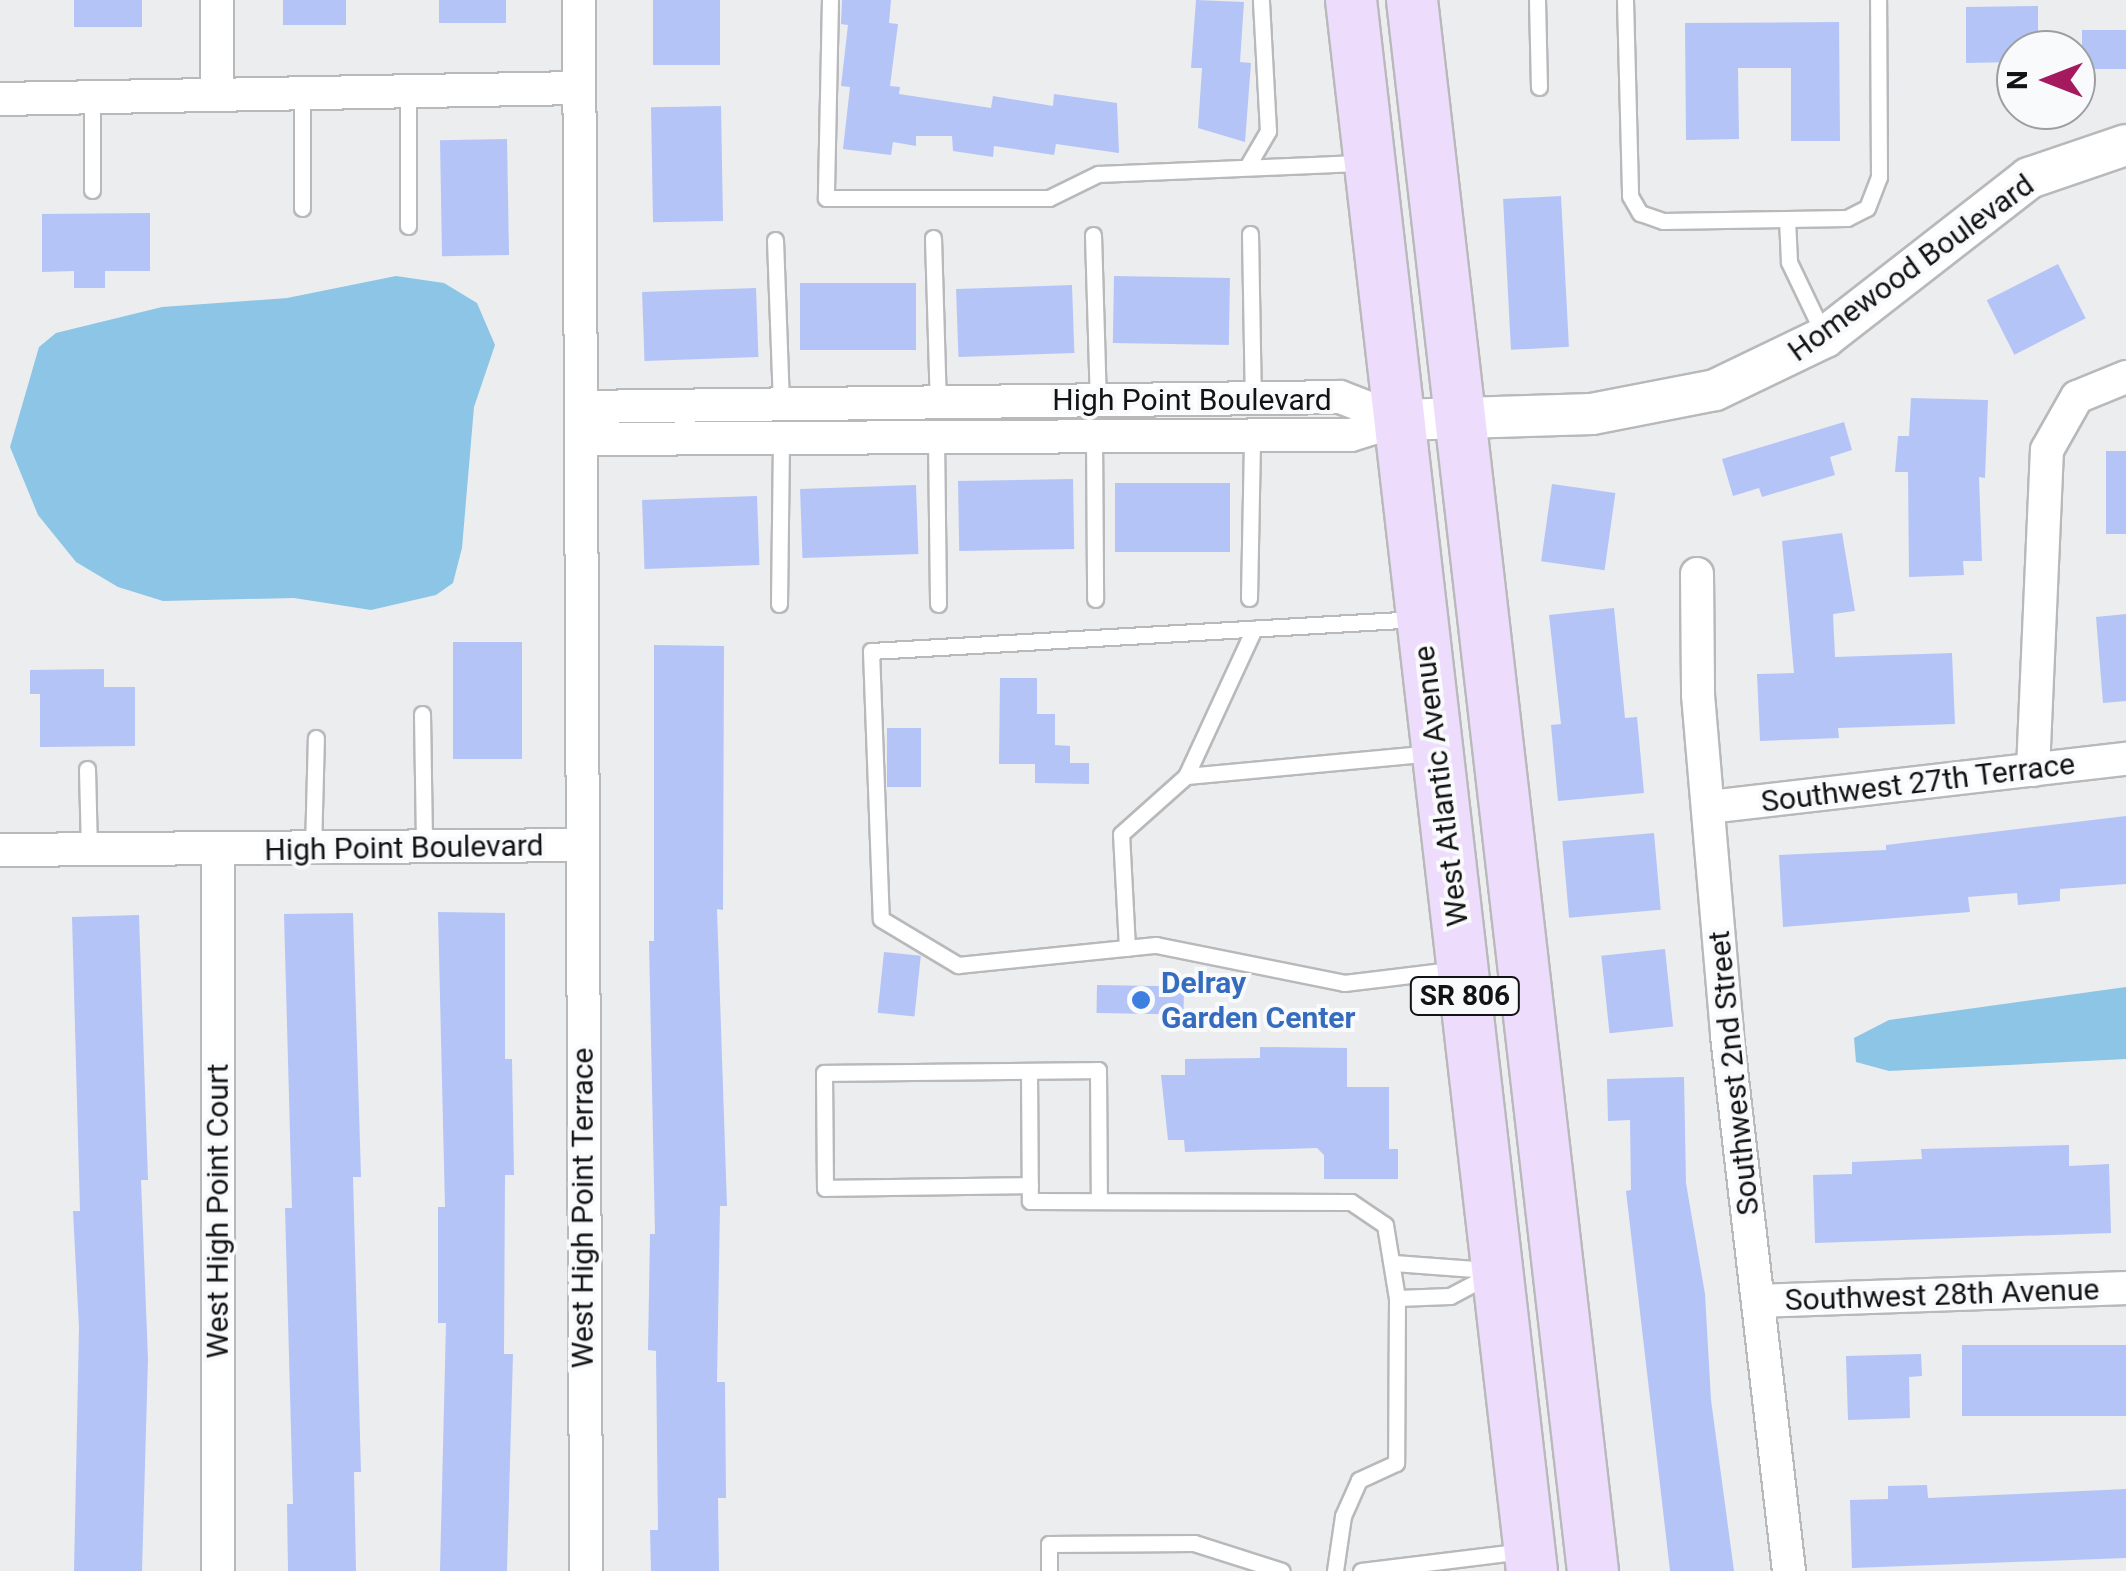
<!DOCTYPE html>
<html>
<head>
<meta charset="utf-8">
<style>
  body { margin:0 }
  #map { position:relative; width:2126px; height:1571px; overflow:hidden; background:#ecedef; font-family:Roboto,sans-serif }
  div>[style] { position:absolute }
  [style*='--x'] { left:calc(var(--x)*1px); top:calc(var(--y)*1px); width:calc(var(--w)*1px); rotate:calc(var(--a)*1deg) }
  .water>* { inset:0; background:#8dc5e6 }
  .building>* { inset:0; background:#b4c4f7; transform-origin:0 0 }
  .roads { filter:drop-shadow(2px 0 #b8b9bb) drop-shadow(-2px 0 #b8b9bb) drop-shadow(0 2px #b8b9bb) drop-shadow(0 -2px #b8b9bb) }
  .service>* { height:15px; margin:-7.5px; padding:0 7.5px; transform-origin:7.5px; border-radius:7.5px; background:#fff }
  .minor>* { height:32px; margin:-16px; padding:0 16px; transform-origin:16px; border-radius:16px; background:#fff }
  .tertiary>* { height:40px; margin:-20px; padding:0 20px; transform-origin:20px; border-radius:20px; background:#fff }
  .primary>* { height:50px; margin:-25px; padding:0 25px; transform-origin:25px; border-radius:25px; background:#eedcfc }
  .dots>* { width:28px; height:28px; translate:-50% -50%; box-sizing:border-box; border:5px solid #f9fafc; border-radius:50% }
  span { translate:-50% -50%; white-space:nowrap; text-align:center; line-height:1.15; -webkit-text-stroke:8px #f9fafc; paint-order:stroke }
  .shield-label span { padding:2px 8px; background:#f9fafc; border:2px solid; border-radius:8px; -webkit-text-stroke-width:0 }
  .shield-label { font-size:28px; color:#131314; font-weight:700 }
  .street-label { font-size:30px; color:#131314 }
  .shop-label { font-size:30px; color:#366cbe; font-weight:700 }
  .left { translate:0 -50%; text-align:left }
  .north { position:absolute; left:1996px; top:30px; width:100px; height:100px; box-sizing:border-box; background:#f9fafc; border:2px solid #9d9e9f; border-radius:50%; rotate:270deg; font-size:28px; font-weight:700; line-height:40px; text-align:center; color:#131314 }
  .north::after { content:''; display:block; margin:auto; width:35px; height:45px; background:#a5195f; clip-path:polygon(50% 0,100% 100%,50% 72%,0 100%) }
</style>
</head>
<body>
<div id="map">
  <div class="water">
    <i style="clip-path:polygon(396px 276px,444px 283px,477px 303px,495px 345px,474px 407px,462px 548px,453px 583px,436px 595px,371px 610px,294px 598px,163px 601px,118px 587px,76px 562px,38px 515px,10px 447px,39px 347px,56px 333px,162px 307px,287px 298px)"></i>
    <i style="clip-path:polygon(2126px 987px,2126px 1059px,1889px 1071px,1856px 1062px,1854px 1038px,1889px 1020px)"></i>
  </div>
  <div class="building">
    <i style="left:74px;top:0;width:68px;height:27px"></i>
    <i style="left:283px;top:0;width:63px;height:25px"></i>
    <i style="left:439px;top:0;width:67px;height:23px"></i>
    <i style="left:653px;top:0;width:67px;height:65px"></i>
    <i style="clip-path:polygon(842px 0,891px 0,889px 23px,898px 24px,890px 86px,900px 87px,899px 94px,991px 108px,993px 96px,1053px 106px,1054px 94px,1117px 103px,1119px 153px,1056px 144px,1054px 155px,994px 146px,993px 157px,953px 151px,952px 136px,916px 136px,916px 146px,893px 142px,891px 155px,843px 149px,850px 87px,841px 86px,848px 25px,841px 24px)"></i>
    <i style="clip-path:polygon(1196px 0,1244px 2px,1240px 62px,1251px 63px,1245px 142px,1198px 128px,1202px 68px,1191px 68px)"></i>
    <i style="clip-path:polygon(2038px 6px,2038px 50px,2016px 50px,2016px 62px,1966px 63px,1966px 7px)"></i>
    <i style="clip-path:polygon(1839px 22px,1840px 141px,1791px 141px,1791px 68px,1738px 68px,1739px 139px,1686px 140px,1685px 23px)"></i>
    <i style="left:2126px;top:30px;width:39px;height:44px;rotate:90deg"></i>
    <i style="left:721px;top:106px;width:115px;height:70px;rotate:89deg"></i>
    <i style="left:507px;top:139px;width:116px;height:67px;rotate:89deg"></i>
    <i style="left:1561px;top:196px;width:151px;height:58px;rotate:87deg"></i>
    <i style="clip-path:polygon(150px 213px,150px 271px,105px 271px,105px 288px,74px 288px,74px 271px,42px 272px,42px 214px)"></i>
    <i style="left:2058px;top:264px;width:61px;height:80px;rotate:63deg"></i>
    <i style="left:1114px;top:276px;width:116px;height:67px;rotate:1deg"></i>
    <i style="left:800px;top:283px;width:116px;height:67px"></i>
    <i style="left:1072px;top:285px;width:68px;height:116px;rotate:88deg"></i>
    <i style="left:756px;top:288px;width:69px;height:114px;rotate:88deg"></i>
    <i style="clip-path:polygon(1911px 398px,1988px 400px,1985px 478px,1979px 477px,1982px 561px,1963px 561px,1964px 575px,1909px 577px,1908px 472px,1895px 472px,1898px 436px,1909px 436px)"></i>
    <i style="clip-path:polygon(1844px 422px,1852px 450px,1830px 457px,1835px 475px,1762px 497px,1759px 488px,1733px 496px,1722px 459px)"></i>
    <i style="left:2106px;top:451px;width:20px;height:83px"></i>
    <i style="left:1073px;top:479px;width:70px;height:115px;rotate:89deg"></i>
    <i style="left:1230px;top:483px;width:69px;height:115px;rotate:90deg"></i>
    <i style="left:1552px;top:484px;width:64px;height:78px;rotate:8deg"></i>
    <i style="left:916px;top:485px;width:69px;height:116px;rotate:88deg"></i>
    <i style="left:757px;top:496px;width:69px;height:115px;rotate:88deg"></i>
    <i style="clip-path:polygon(1842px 533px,1855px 611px,1833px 614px,1835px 657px,1952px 653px,1955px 724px,1838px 728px,1839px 738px,1760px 741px,1757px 674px,1794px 673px,1782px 541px)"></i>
    <i style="clip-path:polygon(1614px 608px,1625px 718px,1637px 717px,1644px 793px,1558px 801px,1551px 725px,1561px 724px,1549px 615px)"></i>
    <i style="clip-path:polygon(2126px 614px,2126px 701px,2103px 703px,2096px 617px)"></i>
    <i style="left:453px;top:642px;width:69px;height:117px"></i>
    <i style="clip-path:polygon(654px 645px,724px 646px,723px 910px,717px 909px,727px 1206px,720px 1206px,717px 1382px,725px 1382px,726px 1498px,718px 1498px,719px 1571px,651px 1571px,650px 1530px,658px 1530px,656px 1351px,648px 1350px,650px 1234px,655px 1234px,649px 941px,654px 941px)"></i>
    <i style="clip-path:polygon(104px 669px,104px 687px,135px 687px,135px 746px,40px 747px,40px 694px,30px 694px,30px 670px)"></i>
    <i style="clip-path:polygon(1000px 678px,1037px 678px,1037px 714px,1055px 714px,1055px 745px,1070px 746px,1070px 763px,1089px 763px,1089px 784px,1035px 783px,1035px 764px,999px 764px)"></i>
    <i style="left:887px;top:728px;width:34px;height:59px"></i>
    <i style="clip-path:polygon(2126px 816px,2126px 884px,2060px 889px,2060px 901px,2018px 905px,2017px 893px,1968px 897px,1970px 912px,1783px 927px,1779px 855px,1886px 850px,1886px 845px)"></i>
    <i style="left:1654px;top:833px;width:77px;height:92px;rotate:85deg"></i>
    <i style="clip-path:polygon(438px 912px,505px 913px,505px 1059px,512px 1059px,514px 1175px,505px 1175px,504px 1354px,513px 1354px,507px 1571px,440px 1571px,446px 1323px,438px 1323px,438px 1207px,445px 1207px)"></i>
    <i style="clip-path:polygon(353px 913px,361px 1177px,353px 1177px,361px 1472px,354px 1472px,356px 1571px,288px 1571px,287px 1504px,293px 1504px,285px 1208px,292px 1208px,284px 914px)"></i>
    <i style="clip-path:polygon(139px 915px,148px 1180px,141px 1180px,148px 1359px,142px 1571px,74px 1571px,79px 1328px,73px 1211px,80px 1211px,72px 917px)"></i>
    <i style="left:1665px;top:949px;width:78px;height:64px;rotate:84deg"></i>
    <i style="left:884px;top:952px;width:37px;height:61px;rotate:6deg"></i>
    <i style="left:1097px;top:985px;width:87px;height:28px;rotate:1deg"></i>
    <i style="clip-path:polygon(1260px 1047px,1347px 1048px,1347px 1087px,1389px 1087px,1389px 1149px,1398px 1149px,1398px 1179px,1324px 1179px,1324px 1155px,1317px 1148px,1185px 1152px,1184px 1140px,1168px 1140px,1161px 1075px,1185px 1075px,1185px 1059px,1260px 1058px)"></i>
    <i style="clip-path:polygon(1684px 1077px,1686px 1183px,1705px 1294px,1711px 1400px,1734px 1571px,1670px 1571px,1626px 1191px,1631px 1190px,1630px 1120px,1608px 1121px,1607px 1079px)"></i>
    <i style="clip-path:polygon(2069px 1145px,2069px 1166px,2109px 1164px,2111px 1233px,1815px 1243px,1813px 1175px,1852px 1174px,1852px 1162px,1922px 1159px,1921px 1149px)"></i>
    <i style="left:2126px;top:1345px;width:71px;height:164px;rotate:90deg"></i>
    <i style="clip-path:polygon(1921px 1354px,1922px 1376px,1909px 1377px,1910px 1418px,1848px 1420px,1846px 1356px)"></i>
    <i style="clip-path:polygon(1927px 1485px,1928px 1498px,2126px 1489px,2126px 1558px,1852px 1568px,1850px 1500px,1888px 1499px,1888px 1486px)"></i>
  </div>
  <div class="roads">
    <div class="service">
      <i style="--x:830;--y:0;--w:198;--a:91.2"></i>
      <i style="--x:826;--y:198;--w:223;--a:0"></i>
      <i style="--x:1049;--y:198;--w:55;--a:-26.1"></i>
      <i style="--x:1098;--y:174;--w:266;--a:-2.4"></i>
      <i style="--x:1537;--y:0;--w:87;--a:88.7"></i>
      <i style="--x:1625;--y:0;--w:196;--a:88.5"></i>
      <i style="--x:1630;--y:196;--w:20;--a:60"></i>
      <i style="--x:1640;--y:213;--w:24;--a:19"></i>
      <i style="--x:1663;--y:221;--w:184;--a:-0.9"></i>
      <i style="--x:1847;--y:218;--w:22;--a:-27"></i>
      <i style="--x:1867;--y:208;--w:33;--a:-69"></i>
      <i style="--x:1879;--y:177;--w:177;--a:-90.3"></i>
      <i style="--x:408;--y:90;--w:136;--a:90"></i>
      <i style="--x:302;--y:91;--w:117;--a:90"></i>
      <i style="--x:92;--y:97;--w:93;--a:90"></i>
      <i style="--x:1247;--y:167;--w:42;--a:-59.7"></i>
      <i style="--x:1268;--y:131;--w:131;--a:-93.1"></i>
      <i style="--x:1787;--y:219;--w:43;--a:87.3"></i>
      <i style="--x:1789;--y:262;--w:79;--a:64.4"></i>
      <i style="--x:1250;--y:234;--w:164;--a:89"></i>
      <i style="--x:1093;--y:235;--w:165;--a:88.3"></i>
      <i style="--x:933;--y:238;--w:164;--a:88.3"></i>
      <i style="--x:775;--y:240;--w:164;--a:87.9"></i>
      <i style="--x:1094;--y:436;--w:163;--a:89.6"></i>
      <i style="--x:936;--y:437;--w:167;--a:89.3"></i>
      <i style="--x:1249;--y:598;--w:163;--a:-88.9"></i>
      <i style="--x:779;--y:604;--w:167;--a:-89.3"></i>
      <i style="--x:1418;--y:619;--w:548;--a:176.65"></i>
      <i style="--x:871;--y:651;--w:268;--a:87.9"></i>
      <i style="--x:881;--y:919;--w:90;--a:30.9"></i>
      <i style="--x:958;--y:965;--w:199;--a:-5.8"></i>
      <i style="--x:1156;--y:945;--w:192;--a:11.4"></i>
      <i style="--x:1344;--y:983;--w:116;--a:-6.9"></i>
      <i style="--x:422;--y:714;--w:133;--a:89.1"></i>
      <i style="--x:87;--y:769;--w:81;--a:88.6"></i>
      <i style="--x:1186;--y:776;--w:249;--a:-5.3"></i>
      <i style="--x:313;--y:849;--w:111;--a:-88.5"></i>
      <i style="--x:1127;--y:948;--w:114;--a:-93"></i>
      <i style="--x:1121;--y:834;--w:87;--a:-41.7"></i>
      <i style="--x:1186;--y:776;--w:162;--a:-65.2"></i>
      <i style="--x:1029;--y:1071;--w:130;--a:89.6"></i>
      <i style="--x:1030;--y:1201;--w:321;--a:0.2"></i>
      <i style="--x:1351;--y:1202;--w:41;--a:34.1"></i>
      <i style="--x:1385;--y:1225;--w:74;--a:80.7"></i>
      <i style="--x:1397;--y:1298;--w:165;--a:90.3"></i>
      <i style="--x:1396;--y:1463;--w:41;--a:155.3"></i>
      <i style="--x:1359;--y:1480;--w:39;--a:114"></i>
      <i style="--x:1343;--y:1516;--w:56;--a:98.3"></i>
      <i style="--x:1030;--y:1185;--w:205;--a:179.2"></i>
      <i style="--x:825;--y:1188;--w:115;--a:-90.5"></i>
      <i style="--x:824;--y:1073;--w:274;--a:-0.6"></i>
      <i style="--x:1098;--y:1070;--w:131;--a:89.6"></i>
      <i style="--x:1394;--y:1263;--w:94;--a:4.3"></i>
      <i style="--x:1397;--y:1298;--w:53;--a:-2.2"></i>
      <i style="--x:1450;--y:1296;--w:43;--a:-27.8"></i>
      <i style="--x:1049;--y:1571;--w:27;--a:-90"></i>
      <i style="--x:1049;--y:1544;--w:145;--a:-0.4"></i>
      <i style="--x:1194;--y:1543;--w:92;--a:17.7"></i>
      <i style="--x:1361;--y:1571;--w:165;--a:-7"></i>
    </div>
    <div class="minor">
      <i style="--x:217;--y:0;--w:92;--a:90"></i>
      <i style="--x:579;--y:0;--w:1571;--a:89.74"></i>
      <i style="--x:0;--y:99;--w:579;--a:-1.09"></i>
      <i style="--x:581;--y:407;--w:759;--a:-0.75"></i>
      <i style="--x:1340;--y:397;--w:63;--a:21.3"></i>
      <i style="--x:581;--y:439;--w:770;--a:-0.3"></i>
      <i style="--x:1351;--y:435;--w:50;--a:-17.4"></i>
      <i style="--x:1697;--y:574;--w:121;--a:89.5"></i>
      <i style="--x:1698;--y:695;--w:342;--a:85.1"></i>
      <i style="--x:1727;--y:1036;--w:539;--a:83.39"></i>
      <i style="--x:2033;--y:770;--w:320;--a:-87.5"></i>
      <i style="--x:2047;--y:450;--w:61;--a:-60.5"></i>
      <i style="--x:2077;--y:397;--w:53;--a:-22.2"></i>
      <i style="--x:1709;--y:807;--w:420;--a:-6.6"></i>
      <i style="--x:0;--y:850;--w:581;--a:-0.49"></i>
      <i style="--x:218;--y:850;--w:721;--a:90"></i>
      <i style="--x:1758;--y:1301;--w:368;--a:-2"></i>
    </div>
    <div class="tertiary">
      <i style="--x:1399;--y:420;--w:193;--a:-1.8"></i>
      <i style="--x:1592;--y:414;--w:125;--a:-11"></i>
      <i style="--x:1715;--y:390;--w:122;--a:-25.7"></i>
      <i style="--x:1825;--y:337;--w:259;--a:-37.9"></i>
      <i style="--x:2029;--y:178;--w:102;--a:-18.8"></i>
    </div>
    <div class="primary">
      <i style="--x:1351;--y:0;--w:1581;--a:83.43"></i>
      <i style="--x:1412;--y:0;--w:1581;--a:83.43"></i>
    </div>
  </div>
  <div class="dots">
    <i style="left:1141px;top:1000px;background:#3f7fe0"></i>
  </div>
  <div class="shield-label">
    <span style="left:1465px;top:996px">SR 806</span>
  </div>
  <div class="street-label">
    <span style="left:1911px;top:268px;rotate:-36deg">Homewood Boulevard</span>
    <span style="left:1192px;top:400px">High Point Boulevard</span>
    <span style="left:1918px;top:783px;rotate:-7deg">Southwest 27th Terrace</span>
    <span style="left:1441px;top:786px;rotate:-97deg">West Atlantic Avenue</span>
    <span style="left:404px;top:848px;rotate:-1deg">High Point Boulevard</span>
    <span style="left:1734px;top:1073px;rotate:-96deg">Southwest 2nd Street</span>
    <span style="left:583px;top:1208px;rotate:-90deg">West High Point Terrace</span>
    <span style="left:218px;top:1211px;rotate:-90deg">West High Point Court</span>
    <span style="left:1942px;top:1295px;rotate:-2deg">Southwest 28th Avenue</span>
  </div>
  <div class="shop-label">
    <span class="left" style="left:1161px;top:1000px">Delray<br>Garden Center</span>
  </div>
  <div class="north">N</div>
</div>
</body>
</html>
